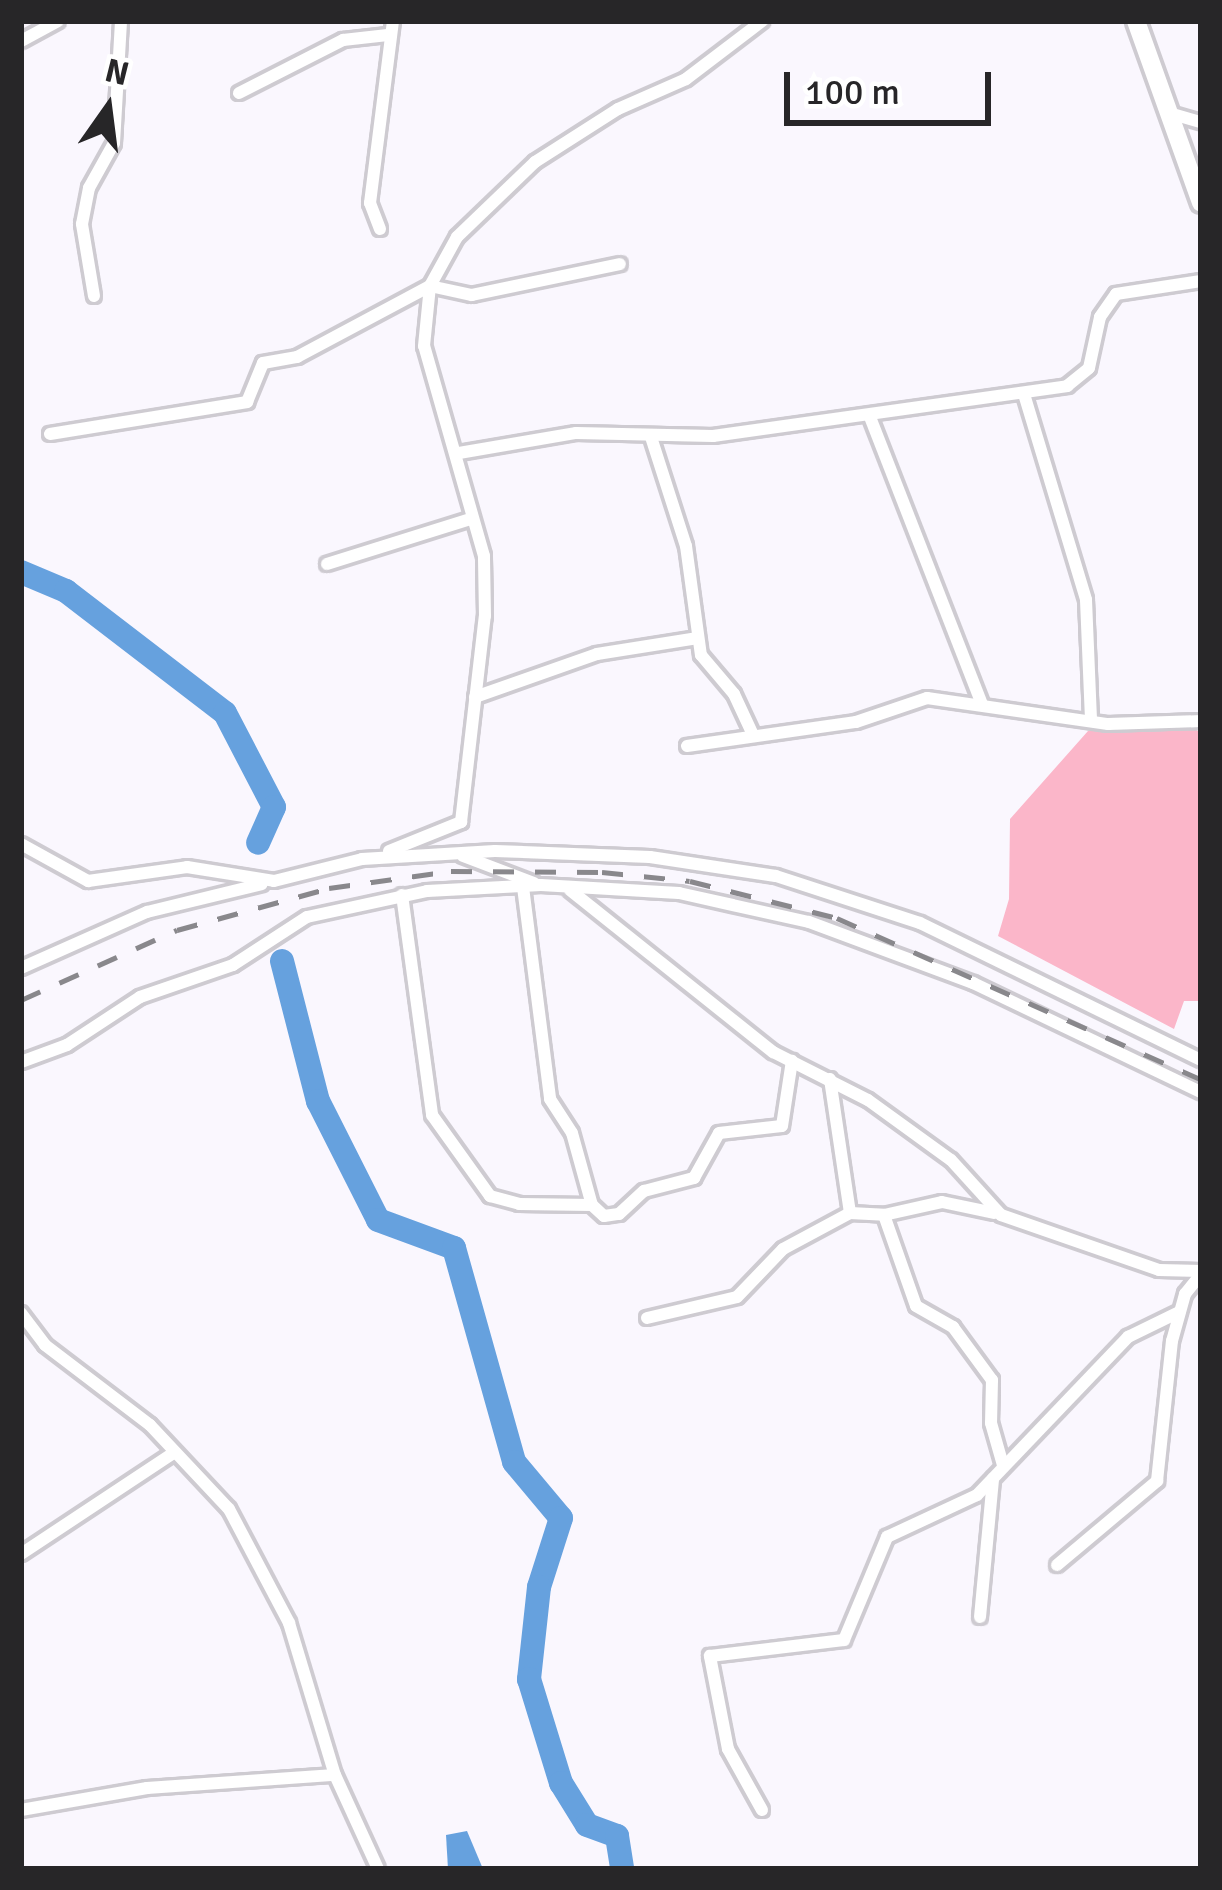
<!DOCTYPE html>
<html>
<head>
<meta charset="utf-8">
<style>
  body { margin:0 }
  #map { position:relative; width:1222px; height:1890px; overflow:hidden; background:#faf7fe; font-family:Signika,sans-serif }
  div>[style] { position:absolute }
  [style*='--x'] { left:calc(var(--x)*1px); top:calc(var(--y)*1px); width:calc(var(--w)*1px); rotate:calc(var(--a)*1deg) }
  .green>* { inset:0; background:#fbb6c9 }
  .water>* { inset:0; background:#66a1de }
  .river>* { height:24px; margin:-12px; padding:0 12px; transform-origin:12px; border-radius:12px; background:#66a1de }
  .roads { filter:drop-shadow(3px 0 #cecbd1) drop-shadow(-3px 0 #cecbd1) drop-shadow(0 3px #cecbd1) drop-shadow(0 -3px #cecbd1) }
  .street>* { height:12px; margin:-6px; padding:0 6px; transform-origin:6px; border-radius:6px; background:#fff }
  .secondary>* { height:18px; margin:-9px; padding:0 9px; transform-origin:9px; border-radius:9px; background:#fff }
  .rail>* { height:4.5px; margin-top:-2.25px; transform-origin:0; background:repeating-linear-gradient(90deg,#89888c 0 21px,transparent 0 42px) }
  span { translate:-50% -50%; white-space:nowrap; text-align:center; line-height:1.15; -webkit-text-stroke:10px #fff; paint-order:stroke }
  .frame { position:absolute; inset:0; border:24px solid #272628; pointer-events:none }
  .north { position:absolute; left:48px; top:48px; width:120px; height:120px; -webkit-text-stroke:9px #fff; paint-order:stroke; rotate:14deg; font-size:33px; font-weight:700; line-height:48px; text-align:center; color:#272628 }
  .north::after { content:''; display:block; margin:auto; width:42px; height:54px; background:#272628; clip-path:polygon(50% 0,100% 100%,50% 72%,0 100%) }
  .scale { position:absolute; left:784px; top:72px; width:207px; height:54px; box-sizing:border-box; border:6px solid #272628; border-top:0; padding-left:15px; font-size:36px; line-height:42px; white-space:nowrap; color:#272628; -webkit-text-stroke:9px #fff; paint-order:stroke }
</style>
</head>
<body>
<div id="map">
  <div class="green">
    <i style="clip-path:polygon(1192px 727px,1201px 733px,1201px 1001px,1184px 1001px,1174px 1029px,998px 936px,1009px 899px,1010px 819px,1088px 731px)"></i>
  </div>
  <div class="water">
    <i style="clip-path:polygon(467px 1831px,483px 1869px,448px 1869px,446px 1835px)"></i>
  </div>
  <div class="river">
    <i style="--x:21;--y:572;--w:49;--a:22.9"></i>
    <i style="--x:66;--y:591;--w:200;--a:37.5"></i>
    <i style="--x:225;--y:713;--w:106;--a:62.5"></i>
    <i style="--x:274;--y:807;--w:39;--a:114"></i>
    <i style="--x:282;--y:961;--w:145;--a:75.6"></i>
    <i style="--x:318;--y:1101;--w:133;--a:63.2"></i>
    <i style="--x:378;--y:1220;--w:81;--a:20.2"></i>
    <i style="--x:454;--y:1248;--w:222;--a:74.3"></i>
    <i style="--x:514;--y:1462;--w:73;--a:50"></i>
    <i style="--x:561;--y:1518;--w:72;--a:107.7"></i>
    <i style="--x:539;--y:1587;--w:93;--a:96.2"></i>
    <i style="--x:529;--y:1679;--w:109;--a:72.9"></i>
    <i style="--x:561;--y:1783;--w:49;--a:58.2"></i>
    <i style="--x:587;--y:1825;--w:32;--a:20"></i>
    <i style="--x:617;--y:1836;--w:33;--a:81"></i>
  </div>
  <div class="roads">
    <div class="street">
      <i style="--x:21;--y:41;--w:42;--a:-28.4"></i>
      <i style="--x:239;--y:93;--w:117;--a:-27"></i>
      <i style="--x:343;--y:40;--w:45;--a:-6.3"></i>
      <i style="--x:1176;--y:115;--w:26;--a:16"></i>
      <i style="--x:380;--y:229;--w:28;--a:-111"></i>
      <i style="--x:370;--y:203;--w:183;--a:-82.8"></i>
      <i style="--x:94;--y:296;--w:73;--a:-99.5"></i>
      <i style="--x:82;--y:224;--w:37;--a:-79"></i>
      <i style="--x:89;--y:188;--w:51;--a:-60.9"></i>
      <i style="--x:114;--y:143;--w:122;--a:-86.7"></i>
      <i style="--x:1024;--y:394;--w:215;--a:73.2"></i>
      <i style="--x:1086;--y:600;--w:121;--a:87.6"></i>
      <i style="--x:870;--y:417;--w:309;--a:68.7"></i>
      <i style="--x:50;--y:434;--w:200;--a:-9.2"></i>
      <i style="--x:247;--y:402;--w:42;--a:-67.7"></i>
      <i style="--x:263;--y:363;--w:35;--a:-10"></i>
      <i style="--x:297;--y:357;--w:151;--a:-28.1"></i>
      <i style="--x:430;--y:286;--w:43;--a:12.1"></i>
      <i style="--x:472;--y:295;--w:151;--a:-11.8"></i>
      <i style="--x:651;--y:437;--w:114;--a:72.2"></i>
      <i style="--x:686;--y:546;--w:110;--a:82.2"></i>
      <i style="--x:701;--y:655;--w:51;--a:49.8"></i>
      <i style="--x:734;--y:694;--w:45;--a:65.1"></i>
      <i style="--x:459;--y:453;--w:119;--a:-9.7"></i>
      <i style="--x:576;--y:433;--w:137;--a:1.3"></i>
      <i style="--x:713;--y:436;--w:358;--a:-8"></i>
      <i style="--x:1067;--y:386;--w:28;--a:-39"></i>
      <i style="--x:1089;--y:368;--w:52;--a:-77.8"></i>
      <i style="--x:1100;--y:317;--w:28;--a:-55"></i>
      <i style="--x:1116;--y:294;--w:86;--a:-8.7"></i>
      <i style="--x:327;--y:564;--w:151;--a:-17.4"></i>
      <i style="--x:475;--y:697;--w:129;--a:-19.4"></i>
      <i style="--x:597;--y:654;--w:102;--a:-9"></i>
      <i style="--x:687;--y:746;--w:171;--a:-8.1"></i>
      <i style="--x:856;--y:722;--w:75;--a:-18.7"></i>
      <i style="--x:927;--y:698;--w:183;--a:8.2"></i>
      <i style="--x:1108;--y:724;--w:93;--a:-1.8"></i>
      <i style="--x:21;--y:844;--w:77;--a:28.9"></i>
      <i style="--x:88;--y:881;--w:100;--a:-8"></i>
      <i style="--x:187;--y:867;--w:88;--a:9.1"></i>
      <i style="--x:274;--y:881;--w:91;--a:-14"></i>
      <i style="--x:362;--y:859;--w:133;--a:-3.4"></i>
      <i style="--x:495;--y:851;--w:155;--a:2.2"></i>
      <i style="--x:650;--y:857;--w:127;--a:8.6"></i>
      <i style="--x:776;--y:876;--w:151;--a:18.1"></i>
      <i style="--x:920;--y:923;--w:313;--a:26"></i>
      <i style="--x:389;--y:851;--w:78;--a:-21.9"></i>
      <i style="--x:461;--y:822;--w:207;--a:-83.4"></i>
      <i style="--x:485;--y:616;--w:60;--a:-91"></i>
      <i style="--x:484;--y:556;--w:218;--a:-105.9"></i>
      <i style="--x:424;--y:346;--w:60;--a:-84.3"></i>
      <i style="--x:430;--y:286;--w:56;--a:-61.1"></i>
      <i style="--x:457;--y:237;--w:108;--a:-43.9"></i>
      <i style="--x:535;--y:162;--w:98;--a:-32.6"></i>
      <i style="--x:618;--y:109;--w:74;--a:-23.8"></i>
      <i style="--x:686;--y:79;--w:96;--a:-37.3"></i>
      <i style="--x:463;--y:856;--w:76;--a:20.8"></i>
      <i style="--x:523;--y:887;--w:214;--a:82.7"></i>
      <i style="--x:550;--y:1099;--w:40;--a:57.1"></i>
      <i style="--x:572;--y:1133;--w:75;--a:74.5"></i>
      <i style="--x:592;--y:1205;--w:16;--a:43"></i>
      <i style="--x:604;--y:1216;--w:15;--a:-8"></i>
      <i style="--x:619;--y:1214;--w:34;--a:-43"></i>
      <i style="--x:644;--y:1191;--w:52;--a:-14.6"></i>
      <i style="--x:694;--y:1178;--w:51;--a:-60.9"></i>
      <i style="--x:719;--y:1133;--w:63;--a:-6.3"></i>
      <i style="--x:782;--y:1126;--w:66;--a:-81.3"></i>
      <i style="--x:570;--y:890;--w:260;--a:38.6"></i>
      <i style="--x:773;--y:1052;--w:106;--a:26.8"></i>
      <i style="--x:868;--y:1100;--w:102;--a:35.9"></i>
      <i style="--x:951;--y:1160;--w:74;--a:47.7"></i>
      <i style="--x:1001;--y:1215;--w:167;--a:19.2"></i>
      <i style="--x:1159;--y:1270;--w:42;--a:1.4"></i>
      <i style="--x:402;--y:895;--w:222;--a:82.2"></i>
      <i style="--x:432;--y:1115;--w:100;--a:54.4"></i>
      <i style="--x:490;--y:1196;--w:30;--a:15"></i>
      <i style="--x:519;--y:1204;--w:73;--a:0.8"></i>
      <i style="--x:21;--y:968;--w:138;--a:-24"></i>
      <i style="--x:147;--y:912;--w:118;--a:-13.7"></i>
      <i style="--x:21;--y:1062;--w:49;--a:-20.3"></i>
      <i style="--x:67;--y:1045;--w:87;--a:-33.3"></i>
      <i style="--x:140;--y:997;--w:98;--a:-19"></i>
      <i style="--x:233;--y:965;--w:88;--a:-33"></i>
      <i style="--x:307;--y:917;--w:123;--a:-12.2"></i>
      <i style="--x:427;--y:891;--w:114;--a:-3"></i>
      <i style="--x:541;--y:885;--w:138;--a:3.3"></i>
      <i style="--x:679;--y:893;--w:133;--a:12.6"></i>
      <i style="--x:809;--y:922;--w:175;--a:20.4"></i>
      <i style="--x:973;--y:983;--w:253;--a:25.6"></i>
      <i style="--x:830;--y:1079;--w:135;--a:81.5"></i>
      <i style="--x:884;--y:1215;--w:96;--a:70.6"></i>
      <i style="--x:916;--y:1306;--w:43;--a:29.6"></i>
      <i style="--x:953;--y:1327;--w:66;--a:53.7"></i>
      <i style="--x:992;--y:1380;--w:43;--a:91.3"></i>
      <i style="--x:991;--y:1423;--w:44;--a:74.1"></i>
      <i style="--x:21;--y:1313;--w:40;--a:53"></i>
      <i style="--x:45;--y:1345;--w:132;--a:37.3"></i>
      <i style="--x:150;--y:1425;--w:115;--a:46.8"></i>
      <i style="--x:229;--y:1509;--w:129;--a:62.2"></i>
      <i style="--x:289;--y:1623;--w:159;--a:73.2"></i>
      <i style="--x:335;--y:1775;--w:103;--a:65.4"></i>
      <i style="--x:647;--y:1318;--w:92;--a:-13.1"></i>
      <i style="--x:737;--y:1297;--w:66;--a:-46.2"></i>
      <i style="--x:783;--y:1249;--w:76;--a:-28.2"></i>
      <i style="--x:850;--y:1213;--w:34;--a:3"></i>
      <i style="--x:884;--y:1215;--w:59;--a:-12.6"></i>
      <i style="--x:942;--y:1202;--w:53;--a:11.9"></i>
      <i style="--x:21;--y:1554;--w:181;--a:-33.5"></i>
      <i style="--x:1057;--y:1565;--w:131;--a:-40"></i>
      <i style="--x:1157;--y:1481;--w:141;--a:-83.9"></i>
      <i style="--x:1172;--y:1341;--w:49;--a:-74.5"></i>
      <i style="--x:1185;--y:1294;--w:26;--a:-51"></i>
      <i style="--x:980;--y:1617;--w:139;--a:-84.6"></i>
      <i style="--x:21;--y:1810;--w:128;--a:-9.9"></i>
      <i style="--x:147;--y:1788;--w:188;--a:-4"></i>
      <i style="--x:762;--y:1810;--w:70;--a:-119.1"></i>
      <i style="--x:728;--y:1749;--w:95;--a:-101"></i>
      <i style="--x:710;--y:1656;--w:135;--a:-6.8"></i>
      <i style="--x:844;--y:1640;--w:112;--a:-67.3"></i>
      <i style="--x:887;--y:1537;--w:99;--a:-25"></i>
      <i style="--x:977;--y:1495;--w:219;--a:-46.3"></i>
      <i style="--x:1128;--y:1337;--w:57;--a:-26.1"></i>
    </div>
    <div class="secondary">
      <i style="--x:1136;--y:21;--w:193;--a:70.3"></i>
    </div>
  </div>
  <div class="rail">
    <i style="--x:21;--y:1000;--w:171;--a:-24.2"></i>
    <i style="--x:177;--y:930;--w:158;--a:-15.4"></i>
    <i style="--x:329;--y:888;--w:123;--a:-7.9"></i>
    <i style="--x:451;--y:871;--w:151;--a:0.4"></i>
    <i style="--x:602;--y:872;--w:88;--a:5.8"></i>
    <i style="--x:690;--y:881;--w:152;--a:14.1"></i>
    <i style="--x:837;--y:918;--w:398;--a:23.9"></i>
  </div>
  <div class="frame"></div>
  <div class="north">N</div>
  <div class="scale">100 m</div>
</div>
</body>
</html>
